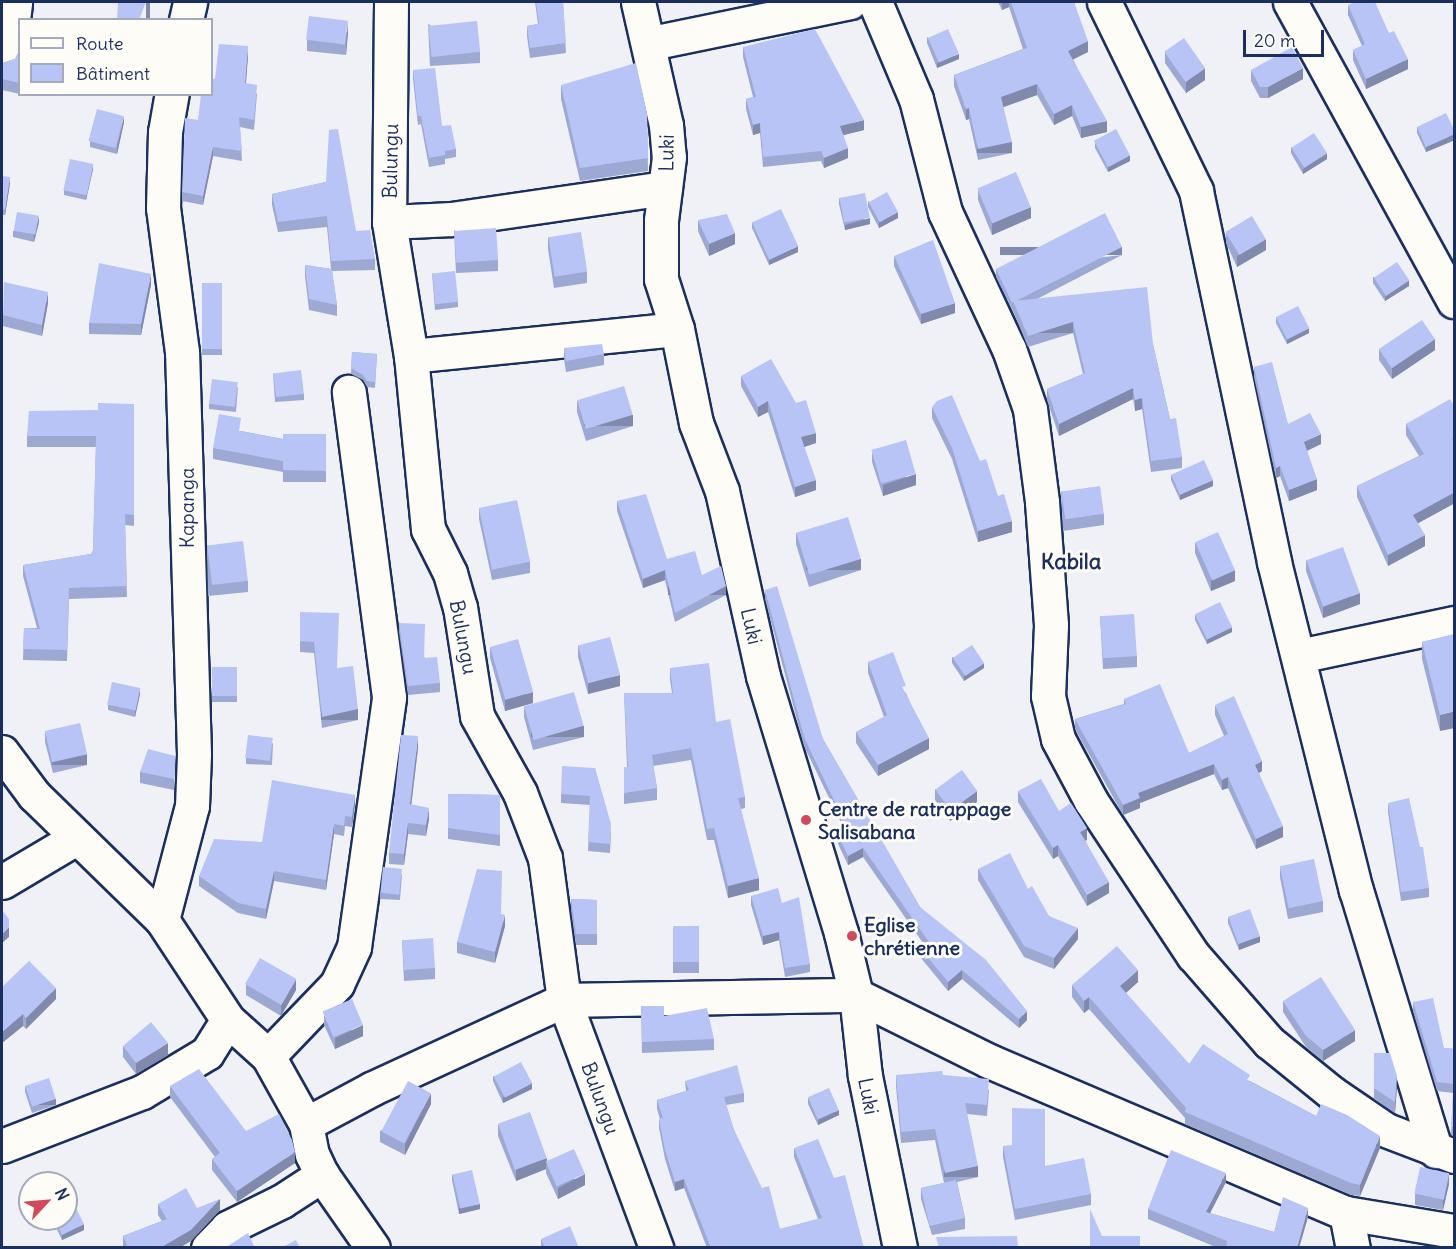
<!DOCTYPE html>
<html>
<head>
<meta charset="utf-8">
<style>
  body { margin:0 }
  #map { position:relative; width:1456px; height:1249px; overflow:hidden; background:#eff1f7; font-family:Delius,sans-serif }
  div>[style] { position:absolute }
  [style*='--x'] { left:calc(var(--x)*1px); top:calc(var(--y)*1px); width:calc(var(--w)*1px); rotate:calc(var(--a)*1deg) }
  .roads { filter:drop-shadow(2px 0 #1b2f5e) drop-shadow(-2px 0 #1b2f5e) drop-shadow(0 2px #1b2f5e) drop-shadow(0 -2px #1b2f5e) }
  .minor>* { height:33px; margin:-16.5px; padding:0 16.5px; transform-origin:16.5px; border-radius:16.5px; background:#fdfcf7 }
  .wall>* { inset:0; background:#9ea9d3; transform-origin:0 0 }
  .shaded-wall>* { inset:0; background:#8189ac; transform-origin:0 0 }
  .building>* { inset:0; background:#b8c4f5; transform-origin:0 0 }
  .dots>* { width:16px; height:16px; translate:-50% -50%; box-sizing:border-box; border:3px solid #fdfcf7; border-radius:50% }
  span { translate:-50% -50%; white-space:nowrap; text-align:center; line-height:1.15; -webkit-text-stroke:6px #fdfcf7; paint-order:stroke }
  .street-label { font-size:20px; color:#1b2f5e }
  .poi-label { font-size:20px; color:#1b2f5e; font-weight:700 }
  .left { translate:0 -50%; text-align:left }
  .quarter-label { font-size:22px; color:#1b2f5e; font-weight:700 }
  .frame { position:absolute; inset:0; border:3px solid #1b2f5e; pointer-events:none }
  .legend { position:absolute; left:18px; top:18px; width:195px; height:78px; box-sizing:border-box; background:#fdfcf7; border:2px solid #a3aaba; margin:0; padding:8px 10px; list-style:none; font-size:18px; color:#1b2f5e }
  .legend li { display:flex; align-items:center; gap:12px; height:30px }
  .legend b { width:30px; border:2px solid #a3aaba }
  .north { position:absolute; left:18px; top:1171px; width:60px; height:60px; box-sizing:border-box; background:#fdfcf7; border:2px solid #a3aaba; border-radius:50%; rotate:64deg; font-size:16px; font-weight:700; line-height:24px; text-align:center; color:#1b2f5e }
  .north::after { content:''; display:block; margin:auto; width:21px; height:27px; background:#d1495b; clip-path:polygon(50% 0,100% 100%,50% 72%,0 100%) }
  .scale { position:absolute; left:1243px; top:30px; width:81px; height:27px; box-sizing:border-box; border:3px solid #1b2f5e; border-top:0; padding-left:8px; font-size:18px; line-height:21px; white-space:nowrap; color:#1b2f5e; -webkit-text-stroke:4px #fdfcf7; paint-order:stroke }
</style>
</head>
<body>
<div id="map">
  <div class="roads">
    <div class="minor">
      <i style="--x:391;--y:2;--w:220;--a:90.5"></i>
      <i style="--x:389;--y:222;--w:136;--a:80.7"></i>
      <i style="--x:411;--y:356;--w:174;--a:84.4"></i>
      <i style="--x:428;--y:529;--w:49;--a:63.4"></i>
      <i style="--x:450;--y:573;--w:35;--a:74"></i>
      <i style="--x:460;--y:607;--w:110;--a:81.1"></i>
      <i style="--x:477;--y:716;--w:88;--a:60.8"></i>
      <i style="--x:520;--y:793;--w:70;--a:69"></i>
      <i style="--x:545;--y:858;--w:143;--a:82.4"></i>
      <i style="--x:564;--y:1000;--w:265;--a:69.6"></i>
      <i style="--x:638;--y:2;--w:126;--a:77.2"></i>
      <i style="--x:666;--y:125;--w:32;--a:85"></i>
      <i style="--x:669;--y:157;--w:64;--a:97.2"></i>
      <i style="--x:661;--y:220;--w:59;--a:90"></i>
      <i style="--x:661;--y:279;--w:52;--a:72.3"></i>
      <i style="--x:677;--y:329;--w:96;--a:78.6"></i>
      <i style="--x:696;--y:423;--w:73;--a:69.1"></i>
      <i style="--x:722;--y:491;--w:189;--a:77.5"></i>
      <i style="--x:763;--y:676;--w:269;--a:73.1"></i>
      <i style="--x:841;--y:933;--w:64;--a:76.4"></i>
      <i style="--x:856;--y:995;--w:81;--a:83.7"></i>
      <i style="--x:865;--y:1076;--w:176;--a:78.5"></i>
      <i style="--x:875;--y:2;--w:105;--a:67.1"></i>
      <i style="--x:916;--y:99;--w:117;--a:75.6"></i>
      <i style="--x:945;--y:212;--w:151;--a:65"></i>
      <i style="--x:1009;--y:349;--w:64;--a:70.7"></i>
      <i style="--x:1030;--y:409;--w:94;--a:82.6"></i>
      <i style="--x:1042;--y:502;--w:123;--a:85.8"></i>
      <i style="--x:1051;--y:625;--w:71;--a:92.4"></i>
      <i style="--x:1048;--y:696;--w:44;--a:76.9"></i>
      <i style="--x:1058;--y:739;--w:70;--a:62"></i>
      <i style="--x:1091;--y:801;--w:185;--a:56.5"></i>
      <i style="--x:1193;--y:955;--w:116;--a:48.9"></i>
      <i style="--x:1269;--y:1042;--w:81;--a:39"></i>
      <i style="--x:1332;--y:1093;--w:65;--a:34.4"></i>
      <i style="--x:1386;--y:1130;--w:73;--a:20.9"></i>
      <i style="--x:1104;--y:2;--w:210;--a:64"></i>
      <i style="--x:1196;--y:191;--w:379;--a:78.1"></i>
      <i style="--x:1274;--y:562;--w:338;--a:76"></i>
      <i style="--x:1356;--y:890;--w:273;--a:73"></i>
      <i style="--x:1290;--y:2;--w:341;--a:61.3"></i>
      <i style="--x:186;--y:20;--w:18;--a:-77"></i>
      <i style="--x:651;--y:43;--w:203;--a:-11.6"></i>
      <i style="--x:2;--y:56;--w:30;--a:-70"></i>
      <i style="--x:12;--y:28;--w:26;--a:-83"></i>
      <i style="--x:389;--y:222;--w:63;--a:-2.7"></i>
      <i style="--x:452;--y:219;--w:215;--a:-8.3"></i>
      <i style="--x:411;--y:356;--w:267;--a:-5.8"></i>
      <i style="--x:1299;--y:656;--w:158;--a:-12"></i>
      <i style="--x:2;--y:752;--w:54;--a:53.3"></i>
      <i style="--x:34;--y:795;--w:179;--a:44.3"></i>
      <i style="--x:162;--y:920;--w:120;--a:56.6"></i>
      <i style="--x:228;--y:1020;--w:54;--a:42"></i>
      <i style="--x:268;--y:1056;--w:78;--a:60.8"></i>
      <i style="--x:306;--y:1124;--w:31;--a:79"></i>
      <i style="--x:312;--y:1154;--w:23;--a:65"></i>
      <i style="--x:322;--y:1175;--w:89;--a:55.1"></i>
      <i style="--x:2;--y:882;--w:86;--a:-30.7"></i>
      <i style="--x:162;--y:920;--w:118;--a:-75.3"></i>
      <i style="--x:192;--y:806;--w:52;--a:-87.8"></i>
      <i style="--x:194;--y:754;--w:402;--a:-91.7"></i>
      <i style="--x:182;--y:352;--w:145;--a:-97.5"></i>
      <i style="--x:163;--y:208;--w:76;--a:-88.5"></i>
      <i style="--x:165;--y:132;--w:39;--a:-80"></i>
      <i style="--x:268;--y:1056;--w:100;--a:-46.2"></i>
      <i style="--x:337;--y:984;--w:41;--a:-65.3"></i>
      <i style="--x:354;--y:947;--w:252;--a:-82"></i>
      <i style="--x:389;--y:697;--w:308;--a:-97.5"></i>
      <i style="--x:306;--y:1124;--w:76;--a:-28.2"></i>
      <i style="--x:373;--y:1088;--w:210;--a:-24.7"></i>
      <i style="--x:564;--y:1000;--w:292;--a:-1"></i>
      <i style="--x:856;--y:995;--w:148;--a:26.4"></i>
      <i style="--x:989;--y:1061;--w:388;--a:23.1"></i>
      <i style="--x:1346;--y:1213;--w:109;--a:9.5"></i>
      <i style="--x:2;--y:1146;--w:150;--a:-21.1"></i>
      <i style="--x:142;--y:1092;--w:76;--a:-31"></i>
      <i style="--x:207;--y:1053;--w:39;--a:-58"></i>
      <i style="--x:1346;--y:1213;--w:36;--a:79"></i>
      <i style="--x:208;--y:1248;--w:28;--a:-46"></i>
      <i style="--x:227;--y:1228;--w:61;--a:-26.1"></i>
      <i style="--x:282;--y:1201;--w:48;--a:-33"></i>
    </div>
  </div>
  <div class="wall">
    <i style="clip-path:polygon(535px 2px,563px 2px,566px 53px,530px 58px,527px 36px,527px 26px,538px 24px)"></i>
    <i style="clip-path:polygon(998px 2px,1074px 2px,1088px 52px,1073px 59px,1107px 132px,1081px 138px,1072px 116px,1054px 125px,1037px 95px,1003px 107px,1012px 153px,978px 160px,969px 119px,966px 120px,954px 86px,954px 75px,1023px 49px,1009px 7px,1002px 10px)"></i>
    <i style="clip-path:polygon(1348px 5px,1389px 33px,1408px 69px,1366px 89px,1353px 60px,1353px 50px,1362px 46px,1348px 15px)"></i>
    <i style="clip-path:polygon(428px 24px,480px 52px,480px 63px,430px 66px)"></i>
    <i style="clip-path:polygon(348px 32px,346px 55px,307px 51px,307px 40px)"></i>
    <i style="clip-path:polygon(927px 37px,959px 59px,937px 68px,927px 43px)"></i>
    <i style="clip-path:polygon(743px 47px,864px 130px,843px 135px,848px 158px,824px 168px,821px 161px,763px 167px,760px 133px,753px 135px,746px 109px,746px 99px,753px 97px,743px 57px)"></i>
    <i style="clip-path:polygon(20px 49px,20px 94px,2px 90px,2px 63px,15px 59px)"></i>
    <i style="clip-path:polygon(1165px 52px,1205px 80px,1186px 93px,1165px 63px)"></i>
    <i style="clip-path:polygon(248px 56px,246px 83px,257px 94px,254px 130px,240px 127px,242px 161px,213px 156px,203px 205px,182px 201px,182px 192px,198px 120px,215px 79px)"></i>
    <i style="clip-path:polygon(413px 70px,442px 126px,456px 149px,456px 157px,445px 159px,445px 164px,429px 167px,421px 124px,418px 125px,413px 79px)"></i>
    <i style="clip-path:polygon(1251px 70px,1303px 79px,1268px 98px,1260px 98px,1251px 81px)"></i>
    <i style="clip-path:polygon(561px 85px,647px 114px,648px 171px,580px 181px,561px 99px)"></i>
    <i style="clip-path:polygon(124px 122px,117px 154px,90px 147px,90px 141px)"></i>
    <i style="clip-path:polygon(1417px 127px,1455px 132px,1455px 140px,1426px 152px,1417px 133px)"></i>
    <i style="clip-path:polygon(1095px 143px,1130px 161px,1108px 172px,1095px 148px)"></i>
    <i style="clip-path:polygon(1291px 147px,1327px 159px,1303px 174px,1291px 153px)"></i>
    <i style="clip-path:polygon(93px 169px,86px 200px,64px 195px,64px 190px)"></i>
    <i style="clip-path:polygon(2px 176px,10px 183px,5px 215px,2px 215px)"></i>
    <i style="clip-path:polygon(326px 182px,356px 231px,375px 259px,375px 270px,332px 271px,337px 305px,337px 316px,309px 310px,305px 276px,305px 265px,331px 269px,327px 227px,278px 232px,272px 205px,272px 194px)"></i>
    <i style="clip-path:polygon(978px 189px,1031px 218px,992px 235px,978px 200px)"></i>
    <i style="clip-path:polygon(839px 198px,870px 224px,845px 230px,839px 204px)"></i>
    <i style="clip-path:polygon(868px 201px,898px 218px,879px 228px,868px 207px)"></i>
    <i style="clip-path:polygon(698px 220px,735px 244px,709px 256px,698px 231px)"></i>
    <i style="clip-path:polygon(39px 222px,34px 242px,13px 237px,13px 231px)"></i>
    <i style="clip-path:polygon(752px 222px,798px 252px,769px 265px,752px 228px)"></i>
    <i style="clip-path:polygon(454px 230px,498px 260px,498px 271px,456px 273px)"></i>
    <i style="clip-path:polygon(1226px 232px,1266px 250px,1237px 267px,1226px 243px)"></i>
    <i style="clip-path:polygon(548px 237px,587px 272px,587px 283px,554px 288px,548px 249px)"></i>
    <i style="clip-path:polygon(1122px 255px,1037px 299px,1153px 344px,1170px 419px,1182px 457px,1182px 468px,1151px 472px,1142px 409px,1135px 411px,1133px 399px,1059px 436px,1047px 400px,1047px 389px,1083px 374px,1073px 333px,1028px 347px,1013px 311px,996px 277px,996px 269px)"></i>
    <i style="clip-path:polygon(894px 256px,955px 313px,921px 324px,894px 266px)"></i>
    <i style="clip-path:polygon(432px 273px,458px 302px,458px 307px,435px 310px)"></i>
    <i style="clip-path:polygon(1373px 277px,1409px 286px,1385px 301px,1373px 283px)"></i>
    <i style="left:202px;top:283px;width:20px;height:72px"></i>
    <i style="clip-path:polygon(151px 285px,141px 335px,89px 334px,89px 323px)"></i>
    <i style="clip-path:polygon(48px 303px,42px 336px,3px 326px,3px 315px)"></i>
    <i style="clip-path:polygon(1276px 317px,1309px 333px,1287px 344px,1276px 323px)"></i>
    <i style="clip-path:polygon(564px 348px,604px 354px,604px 365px,566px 372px,564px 359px)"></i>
    <i style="clip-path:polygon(1379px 349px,1435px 350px,1392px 379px,1379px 360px)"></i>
    <i style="clip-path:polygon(352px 352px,377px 354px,375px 388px,367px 387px,363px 380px,351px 374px)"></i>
    <i style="clip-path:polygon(1254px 367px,1288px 424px,1321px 444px,1307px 451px,1317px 490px,1289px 501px,1280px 476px,1276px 478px,1254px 377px)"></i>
    <i style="clip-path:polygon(273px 373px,304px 394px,304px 400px,275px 402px)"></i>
    <i style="clip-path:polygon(741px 376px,816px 443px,804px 447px,816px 490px,795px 497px,768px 412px,758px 417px,741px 386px)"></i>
    <i style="clip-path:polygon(238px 387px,236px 412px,209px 409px,209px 404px)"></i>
    <i style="clip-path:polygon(577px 401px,633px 426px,586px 441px,577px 412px)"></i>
    <i style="clip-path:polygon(134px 404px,134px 526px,125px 525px,127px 597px,69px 599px,67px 661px,23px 660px,24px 628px,37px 628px,23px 576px,23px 565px,91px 554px,93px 550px,96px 447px,27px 447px,27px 436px,98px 410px)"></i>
    <i style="clip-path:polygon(932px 407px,980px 461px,998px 496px,1012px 532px,978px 542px,952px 459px,932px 418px)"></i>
    <i style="clip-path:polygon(1455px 407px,1455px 503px,1418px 523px,1425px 546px,1388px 566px,1357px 497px,1357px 486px,1419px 456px,1406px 435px,1406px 424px)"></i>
    <i style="clip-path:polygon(241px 431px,283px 439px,326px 434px,326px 482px,283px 482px,283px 472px,213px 459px,213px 448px)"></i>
    <i style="clip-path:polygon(872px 451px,916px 485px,883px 496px,872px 462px)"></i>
    <i style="clip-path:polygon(1171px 475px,1213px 486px,1180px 500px,1171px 480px)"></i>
    <i style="clip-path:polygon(1061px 491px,1104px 514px,1104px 525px,1063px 531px)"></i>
    <i style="clip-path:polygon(617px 501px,667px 559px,702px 575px,726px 595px,675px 622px,665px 580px,643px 588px,617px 511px)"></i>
    <i style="clip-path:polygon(479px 508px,530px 562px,530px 573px,492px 580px,479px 519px)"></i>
    <i style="clip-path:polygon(796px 533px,861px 570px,809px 587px,796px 544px)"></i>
    <i style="clip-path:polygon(1195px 542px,1235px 581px,1211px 591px,1195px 553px)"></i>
    <i style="clip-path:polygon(207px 545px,248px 581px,248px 592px,208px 596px)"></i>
    <i style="clip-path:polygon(1306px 560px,1360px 604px,1323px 618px,1306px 571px)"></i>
    <i style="clip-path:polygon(765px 590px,823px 739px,920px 907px,1027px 1020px,1019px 1028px,962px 979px,948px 991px,921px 958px,921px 949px,925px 946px,863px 857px,848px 865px,838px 844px,838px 835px,845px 831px,804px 746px,765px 599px)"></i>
    <i style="clip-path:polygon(300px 612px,337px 668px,358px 720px,322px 728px,314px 653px,300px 652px)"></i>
    <i style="clip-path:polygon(1195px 615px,1232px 632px,1207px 644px,1195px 620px)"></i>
    <i style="clip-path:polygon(1100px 616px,1137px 656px,1137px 667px,1103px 669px)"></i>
    <i style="clip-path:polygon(399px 623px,425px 658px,440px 683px,440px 692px,408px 695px,399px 632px)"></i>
    <i style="clip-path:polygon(1455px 634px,1440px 731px,1422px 659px,1422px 642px)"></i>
    <i style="clip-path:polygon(578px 645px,620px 686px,588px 694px,578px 657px)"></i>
    <i style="clip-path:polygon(490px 647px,533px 703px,505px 711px,490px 658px)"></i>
    <i style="clip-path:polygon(952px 657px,984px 668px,964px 681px,952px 663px)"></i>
    <i style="clip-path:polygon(868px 662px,906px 693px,929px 749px,878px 776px,856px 743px,856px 732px,884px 717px,868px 673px)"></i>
    <i style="left:212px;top:667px;width:25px;height:35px"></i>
    <i style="clip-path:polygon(670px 668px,716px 722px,745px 797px,745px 808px,741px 809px,759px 890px,728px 898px,714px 840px,707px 840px,691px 760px,653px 766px,657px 788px,657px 800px,624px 804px,624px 767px,627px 767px,624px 693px,672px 693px,670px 680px)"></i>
    <i style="clip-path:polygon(140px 694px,135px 717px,108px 710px,108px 705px)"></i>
    <i style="clip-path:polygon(1124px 699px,1189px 753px,1224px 736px,1215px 715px,1215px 705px,1262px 771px,1259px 773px,1283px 837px,1256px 849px,1228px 788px,1222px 790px,1214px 774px,1140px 803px,1140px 808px,1123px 815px,1075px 729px,1075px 719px,1124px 704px)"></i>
    <i style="clip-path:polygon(524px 706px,584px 737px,533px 750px,524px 717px)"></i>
    <i style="clip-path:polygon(45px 731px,87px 765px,53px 773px,45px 742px)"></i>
    <i style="clip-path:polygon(273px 743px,272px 765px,246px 764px,246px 758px)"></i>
    <i style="clip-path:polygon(418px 748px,411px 805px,429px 819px,426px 836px,408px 834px,404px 865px,389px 864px,389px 853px)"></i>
    <i style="clip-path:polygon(175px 756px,174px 790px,140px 783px,140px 772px)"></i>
    <i style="clip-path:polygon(595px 768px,611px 833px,610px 853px,588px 851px,590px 805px,561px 803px,561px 794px)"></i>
    <i style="clip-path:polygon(935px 789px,977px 802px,950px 821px,935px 800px)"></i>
    <i style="clip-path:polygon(1018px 791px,1059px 811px,1087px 840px,1085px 840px,1109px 893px,1087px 906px,1058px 856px,1053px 859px,1018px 802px)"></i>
    <i style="clip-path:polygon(448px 794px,500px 795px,500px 846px,448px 839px)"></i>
    <i style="clip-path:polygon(1388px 803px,1429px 888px,1429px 897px,1401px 901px,1388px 812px)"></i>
    <i style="clip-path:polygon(355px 805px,352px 827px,345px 826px,344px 836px,334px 834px,326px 890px,274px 881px,266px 919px,238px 913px,199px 886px,199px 876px,262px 842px)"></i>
    <i style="clip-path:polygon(1280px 866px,1323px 901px,1323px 912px,1288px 919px,1280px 877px)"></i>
    <i style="clip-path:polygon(978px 869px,1028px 889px,1049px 916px,1078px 939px,1054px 969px,1024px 957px,978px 880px)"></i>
    <i style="clip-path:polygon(402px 874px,400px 900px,380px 899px,380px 893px)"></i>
    <i style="clip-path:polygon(751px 896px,782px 903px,810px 964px,810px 972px,785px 977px,779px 940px,763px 945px,751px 905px)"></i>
    <i style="clip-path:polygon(571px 899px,597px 900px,597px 945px,576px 945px,571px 910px)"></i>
    <i style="clip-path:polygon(501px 914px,505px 926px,495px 963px,457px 953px,457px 942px)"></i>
    <i style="clip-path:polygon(1228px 917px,1260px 942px,1239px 950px,1228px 923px)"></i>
    <i style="left:699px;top:926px;width:47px;height:26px;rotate:90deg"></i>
    <i style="clip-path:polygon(402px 940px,435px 968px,435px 979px,404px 981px)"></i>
    <i style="clip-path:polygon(29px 961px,56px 999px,26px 1029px,23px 1026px,2px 1043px)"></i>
    <i style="clip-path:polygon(1138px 982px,1126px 993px,1189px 1064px,1250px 1081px,1316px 1116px,1380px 1148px,1360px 1196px,1351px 1195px,1185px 1124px,1185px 1118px,1089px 1009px,1084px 1013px,1072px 997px,1072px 985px)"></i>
    <i style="clip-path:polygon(246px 984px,296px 990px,281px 1016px,246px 995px)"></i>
    <i style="clip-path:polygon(1283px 1001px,1355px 1041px,1323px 1061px,1306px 1047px,1283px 1012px)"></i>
    <i style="clip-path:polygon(1413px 1002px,1444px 1048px,1455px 1049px,1455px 1137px,1451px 1135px,1453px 1093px,1437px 1091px,1413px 1011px)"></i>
    <i style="clip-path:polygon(641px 1006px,664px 1016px,714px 1039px,714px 1050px,642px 1053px)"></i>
    <i style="clip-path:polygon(324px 1014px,363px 1036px,335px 1049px,324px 1025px)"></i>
    <i style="clip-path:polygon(123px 1046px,168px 1055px,136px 1074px,123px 1057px)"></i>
    <i style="clip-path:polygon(1374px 1053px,1397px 1087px,1395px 1113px,1374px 1099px)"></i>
    <i style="clip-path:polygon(896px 1075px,943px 1075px,989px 1090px,987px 1116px,967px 1114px,978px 1177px,957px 1182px,965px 1218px,965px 1229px,932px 1235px,921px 1199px,921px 1188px,944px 1183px,935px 1140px,901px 1143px,896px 1086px)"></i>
    <i style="clip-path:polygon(493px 1076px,532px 1089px,503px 1103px,493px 1081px)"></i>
    <i style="clip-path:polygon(685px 1081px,744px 1093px,744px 1102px,726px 1105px,734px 1130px,780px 1229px,818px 1219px,794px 1157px,794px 1148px,834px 1178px,864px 1248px,707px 1248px,684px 1188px,675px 1191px,665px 1159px,659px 1128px,659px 1119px,660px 1119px,657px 1109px,657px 1100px,686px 1091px)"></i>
    <i style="clip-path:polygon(25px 1086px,56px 1105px,32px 1113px,25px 1092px)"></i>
    <i style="clip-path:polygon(170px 1086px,246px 1131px,295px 1163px,237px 1202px,212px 1170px,212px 1159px,215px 1157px,170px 1097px)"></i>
    <i style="clip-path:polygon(808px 1098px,839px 1115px,818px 1125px,808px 1104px)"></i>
    <i style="clip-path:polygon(431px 1104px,405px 1155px,380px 1142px,380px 1131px)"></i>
    <i style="clip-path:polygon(498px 1124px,547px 1162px,585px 1185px,558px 1199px,546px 1173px,546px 1169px,516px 1181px,498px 1136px)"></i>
    <i style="clip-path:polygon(1003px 1146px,1045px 1166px,1091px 1194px,1091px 1205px,1015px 1220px,1003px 1157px)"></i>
    <i style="clip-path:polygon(452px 1174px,480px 1209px,459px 1214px,452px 1180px)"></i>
    <i style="clip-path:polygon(1226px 1182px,1210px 1213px,1274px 1232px,1308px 1217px,1299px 1248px,1218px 1248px,1148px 1219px,1148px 1209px)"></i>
    <i style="clip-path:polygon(1449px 1184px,1443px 1210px,1415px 1205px,1415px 1194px)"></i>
    <i style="clip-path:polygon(158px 1204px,197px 1208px,220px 1210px,191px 1241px,179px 1248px,122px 1248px,123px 1247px,123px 1236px,162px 1221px,158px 1215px)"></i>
    <i style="clip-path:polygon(52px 1219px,66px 1219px,84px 1230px,62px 1240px)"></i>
    <i style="clip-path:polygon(541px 1239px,579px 1248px,541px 1248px)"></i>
  </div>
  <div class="shaded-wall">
    <i style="left:146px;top:2px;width:4px;height:19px"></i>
    <i style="clip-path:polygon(1002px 2px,1009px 2px,1009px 7px,1002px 10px)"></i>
    <i style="clip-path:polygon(348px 21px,348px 32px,346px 55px,346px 44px)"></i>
    <i style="clip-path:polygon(1088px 41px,1088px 52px,1068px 62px,1068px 51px)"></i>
    <i style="clip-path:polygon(248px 46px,248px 56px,245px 93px,245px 83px)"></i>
    <i style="clip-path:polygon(959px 54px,959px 59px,937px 68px,937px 63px)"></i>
    <i style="clip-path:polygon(1408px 59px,1408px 69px,1366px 89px,1366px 79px)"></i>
    <i style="clip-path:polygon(1205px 68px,1205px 80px,1186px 93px,1186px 82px)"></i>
    <i style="clip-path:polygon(1303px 68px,1303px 79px,1268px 98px,1268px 87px)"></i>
    <i style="clip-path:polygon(1037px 84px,1037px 95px,1001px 108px,1001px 97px)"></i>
    <i style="clip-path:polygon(1072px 105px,1072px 116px,1054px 125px,1054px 114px)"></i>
    <i style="clip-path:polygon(969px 108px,969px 119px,966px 120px,966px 109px)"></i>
    <i style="clip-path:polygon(124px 116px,124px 122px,117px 154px,117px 148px)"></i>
    <i style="clip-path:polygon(864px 120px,864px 130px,840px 136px,840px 126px)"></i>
    <i style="clip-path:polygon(1107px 121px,1107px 132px,1081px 138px,1081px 127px)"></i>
    <i style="clip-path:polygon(760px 123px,760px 133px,753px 135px,753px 125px)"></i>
    <i style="clip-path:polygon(1455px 134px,1455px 140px,1426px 152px,1426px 147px)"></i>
    <i style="left:1012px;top:142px;width:11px;height:35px;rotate:90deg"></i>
    <i style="clip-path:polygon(213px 147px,213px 156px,203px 205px,203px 196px)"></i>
    <i style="clip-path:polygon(848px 148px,848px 158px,824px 168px,824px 158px)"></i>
    <i style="clip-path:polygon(1327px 153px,1327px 159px,1303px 174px,1303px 169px)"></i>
    <i style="clip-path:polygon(1130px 155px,1130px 161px,1108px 172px,1108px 167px)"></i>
    <i style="clip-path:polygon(93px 164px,93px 169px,86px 200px,86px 195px)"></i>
    <i style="clip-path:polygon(10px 177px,10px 183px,5px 215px,5px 210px)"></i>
    <i style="clip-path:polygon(1031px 207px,1031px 218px,992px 235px,992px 223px)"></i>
    <i style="clip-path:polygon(898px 212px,898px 218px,879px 228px,879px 222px)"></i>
    <i style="clip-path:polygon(39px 216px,39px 222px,34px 242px,34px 236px)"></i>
    <i style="clip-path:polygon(870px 218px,870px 224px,845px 230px,845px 225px)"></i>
    <i style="clip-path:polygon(735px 233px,735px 244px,709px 256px,709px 244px)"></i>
    <i style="clip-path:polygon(1266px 239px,1266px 250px,1237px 267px,1237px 256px)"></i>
    <i style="clip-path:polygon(798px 246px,798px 252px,769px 265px,769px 260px)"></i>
    <i style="left:1122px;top:247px;width:8px;height:122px;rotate:90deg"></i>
    <i style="clip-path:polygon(151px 274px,151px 285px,141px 335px,141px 324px)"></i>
    <i style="clip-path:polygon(1409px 280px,1409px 286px,1385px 301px,1385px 296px)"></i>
    <i style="clip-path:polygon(48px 292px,48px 303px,42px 336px,42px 325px)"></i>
    <i style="clip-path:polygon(955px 303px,955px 313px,921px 324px,921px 314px)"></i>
    <i style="left:1073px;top:322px;width:11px;height:47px;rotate:90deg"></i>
    <i style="clip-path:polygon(1309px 328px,1309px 333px,1287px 344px,1287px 339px)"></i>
    <i style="clip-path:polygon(1435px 339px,1435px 350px,1392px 379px,1392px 368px)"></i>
    <i style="clip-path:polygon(1133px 388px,1133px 399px,1059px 436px,1059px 424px)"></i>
    <i style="clip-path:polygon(1142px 398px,1142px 409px,1135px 411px,1135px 400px)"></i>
    <i style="clip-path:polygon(768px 401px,768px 412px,758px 417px,758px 407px)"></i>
    <i style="left:633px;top:415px;width:11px;height:49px;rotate:90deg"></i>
    <i style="clip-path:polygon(816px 433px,816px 443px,801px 448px,801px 437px)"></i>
    <i style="clip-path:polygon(1321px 434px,1321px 444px,1304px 452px,1304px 442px)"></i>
    <i style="clip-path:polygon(1280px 466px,1280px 476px,1276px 478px,1276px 468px)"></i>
    <i style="clip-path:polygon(916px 474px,916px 485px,883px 496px,883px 485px)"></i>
    <i style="clip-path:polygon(1317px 479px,1317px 490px,1289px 501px,1289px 490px)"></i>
    <i style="clip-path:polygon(816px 480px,816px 490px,795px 497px,795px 487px)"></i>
    <i style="clip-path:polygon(1213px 480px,1213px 486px,1180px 500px,1180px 495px)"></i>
    <i style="clip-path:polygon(1455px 492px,1455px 503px,1413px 526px,1413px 515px)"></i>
    <i style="clip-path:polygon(1012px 521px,1012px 532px,978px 542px,978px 531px)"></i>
    <i style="clip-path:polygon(1425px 535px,1425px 546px,1388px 566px,1388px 555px)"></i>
    <i style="left:861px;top:559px;width:11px;height:55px;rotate:90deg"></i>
    <i style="clip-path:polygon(665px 570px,665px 580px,643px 588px,643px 579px)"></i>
    <i style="clip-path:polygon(1235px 570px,1235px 581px,1211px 591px,1211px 580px)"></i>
    <i style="left:726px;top:586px;width:9px;height:58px;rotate:90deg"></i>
    <i style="clip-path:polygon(1360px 593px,1360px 604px,1323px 618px,1323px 607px)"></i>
    <i style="clip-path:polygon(1232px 627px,1232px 632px,1207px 644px,1207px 639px)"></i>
    <i style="clip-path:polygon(984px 663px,984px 668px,964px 681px,964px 676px)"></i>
    <i style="clip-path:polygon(620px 675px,620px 686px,588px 694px,588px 683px)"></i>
    <i style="clip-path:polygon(140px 688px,140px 694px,135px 717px,135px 711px)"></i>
    <i style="clip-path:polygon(533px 692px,533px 703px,505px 711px,505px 700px)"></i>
    <i style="left:358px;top:709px;width:11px;height:37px;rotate:90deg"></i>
    <i style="clip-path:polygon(1455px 711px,1455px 728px,1440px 731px,1440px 715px)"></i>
    <i style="left:584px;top:726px;width:11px;height:53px;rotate:90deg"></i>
    <i style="clip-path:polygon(418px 736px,418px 748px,410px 816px,410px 804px)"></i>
    <i style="clip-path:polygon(929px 738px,929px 749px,878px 776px,878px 765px)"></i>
    <i style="left:87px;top:754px;width:11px;height:35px;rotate:90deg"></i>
    <i style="clip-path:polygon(1262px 761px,1262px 771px,1255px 775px,1255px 765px)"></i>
    <i style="clip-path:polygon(1214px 764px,1214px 774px,1140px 803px,1140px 808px,1123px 815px,1123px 805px,1138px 793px)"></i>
    <i style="clip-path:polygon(1228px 777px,1228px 788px,1222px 790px,1222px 780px)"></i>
    <i style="clip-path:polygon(977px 791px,977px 802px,950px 821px,950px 810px)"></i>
    <i style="clip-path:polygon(355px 795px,355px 805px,352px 827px,352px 817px)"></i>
    <i style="clip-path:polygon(429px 808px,429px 819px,426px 836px,426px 825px)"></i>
    <i style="clip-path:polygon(408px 823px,408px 834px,404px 865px,404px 854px)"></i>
    <i style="clip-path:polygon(334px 824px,334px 834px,326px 890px,326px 880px)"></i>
    <i style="clip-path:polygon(1283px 826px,1283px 837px,1256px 849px,1256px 839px)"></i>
    <i style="clip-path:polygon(1087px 828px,1087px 840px,1080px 843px,1080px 832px)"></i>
    <i style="clip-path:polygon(1058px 845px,1058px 856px,1053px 859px,1053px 848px)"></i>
    <i style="clip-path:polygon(863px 848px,863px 857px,848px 865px,848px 856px)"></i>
    <i style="clip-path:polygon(274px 871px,274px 881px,266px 919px,266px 909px)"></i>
    <i style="clip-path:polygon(759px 878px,759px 890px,728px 898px,728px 886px)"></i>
    <i style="clip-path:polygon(1109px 882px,1109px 893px,1087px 906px,1087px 895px)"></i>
    <i style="clip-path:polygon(505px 915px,505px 926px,495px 963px,495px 952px)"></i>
    <i style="clip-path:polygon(9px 927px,9px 937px,2px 943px,2px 934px)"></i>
    <i style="clip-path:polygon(1078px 928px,1078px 939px,1054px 969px,1054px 958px)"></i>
    <i style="clip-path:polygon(779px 932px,779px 940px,763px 945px,763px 936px)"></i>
    <i style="clip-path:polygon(1260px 936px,1260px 942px,1239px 950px,1239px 944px)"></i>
    <i style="clip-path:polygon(962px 970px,962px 979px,948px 991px,948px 982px)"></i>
    <i style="clip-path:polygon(1138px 970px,1138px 982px,1120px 998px,1120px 986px)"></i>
    <i style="clip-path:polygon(296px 979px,296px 990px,281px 1016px,281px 1005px)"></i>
    <i style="clip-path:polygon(56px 988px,56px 999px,26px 1029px,26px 1018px)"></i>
    <i style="clip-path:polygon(1089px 997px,1089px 1009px,1084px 1013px,1084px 1001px)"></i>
    <i style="clip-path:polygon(1027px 1011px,1027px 1020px,1019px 1028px,1019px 1019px)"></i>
    <i style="clip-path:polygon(23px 1014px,23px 1026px,2px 1043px,2px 1032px)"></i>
    <i style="clip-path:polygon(363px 1025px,363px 1036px,335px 1049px,335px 1038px)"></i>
    <i style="clip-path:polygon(1355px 1030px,1355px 1041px,1323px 1061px,1323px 1050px)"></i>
    <i style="clip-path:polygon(168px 1043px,168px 1055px,136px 1074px,136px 1063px)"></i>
    <i style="clip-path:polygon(1397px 1076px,1397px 1087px,1395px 1113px,1395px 1102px)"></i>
    <i style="clip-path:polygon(532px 1083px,532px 1089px,503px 1103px,503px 1097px)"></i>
    <i style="clip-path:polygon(431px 1093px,431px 1104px,405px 1155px,405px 1144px)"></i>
    <i style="left:56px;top:1099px;width:6px;height:25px;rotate:90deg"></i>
    <i style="clip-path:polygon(839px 1110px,839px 1115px,818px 1125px,818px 1120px)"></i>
    <i style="clip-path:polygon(1380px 1136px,1380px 1148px,1360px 1196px,1360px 1185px)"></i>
    <i style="clip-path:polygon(295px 1152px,295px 1163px,237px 1202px,237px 1191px)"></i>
    <i style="clip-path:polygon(547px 1158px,547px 1166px,546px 1162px,546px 1169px,516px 1181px,516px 1170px)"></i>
    <i style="left:978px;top:1166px;width:11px;height:34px;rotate:90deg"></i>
    <i style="clip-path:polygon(1226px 1173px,1226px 1182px,1206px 1221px,1206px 1212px)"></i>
    <i style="clip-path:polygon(1449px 1173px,1449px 1184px,1443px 1210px,1443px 1199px)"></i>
    <i style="clip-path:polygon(585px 1174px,585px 1185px,558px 1199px,558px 1188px)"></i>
    <i style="clip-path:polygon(684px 1179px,684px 1188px,675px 1191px,675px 1182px)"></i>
    <i style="clip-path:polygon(220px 1199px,220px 1210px,191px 1241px,179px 1248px,160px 1248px)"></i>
    <i style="clip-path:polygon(480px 1204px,480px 1209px,459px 1214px,459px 1208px)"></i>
    <i style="clip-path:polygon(1308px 1208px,1308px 1217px,1299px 1248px,1297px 1248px)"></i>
    <i style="clip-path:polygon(84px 1224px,84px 1230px,62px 1240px,62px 1235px)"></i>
  </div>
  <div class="building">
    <i style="clip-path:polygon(118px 2px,146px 2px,139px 20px,117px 20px)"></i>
    <i style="clip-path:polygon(536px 2px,563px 2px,566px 43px,530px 48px,527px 26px,539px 24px)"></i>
    <i style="clip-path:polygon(1011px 2px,1074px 2px,1088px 41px,1068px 51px,1107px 121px,1081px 127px,1072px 105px,1054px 114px,1037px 84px,1001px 97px,1012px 142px,978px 149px,969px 108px,966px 109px,954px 75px,1027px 48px)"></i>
    <i style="clip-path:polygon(1355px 2px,1375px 2px,1389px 33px,1394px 31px,1408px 59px,1366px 79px,1353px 50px,1365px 44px,1348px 5px)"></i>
    <i style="left:309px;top:16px;width:39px;height:24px;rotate:7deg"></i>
    <i style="left:477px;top:21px;width:31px;height:49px;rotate:84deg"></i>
    <i style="clip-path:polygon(815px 29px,864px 120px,840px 126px,848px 148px,824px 158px,821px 151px,763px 157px,760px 123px,753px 125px,746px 99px,756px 97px,743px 47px)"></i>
    <i style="left:948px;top:29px;width:27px;height:22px;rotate:66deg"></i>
    <i style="left:1184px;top:38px;width:37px;height:24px;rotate:55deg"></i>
    <i style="clip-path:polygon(219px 44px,248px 46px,245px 83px,257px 85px,254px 120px,239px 117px,242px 151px,213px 147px,203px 196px,182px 192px,185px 118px,198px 120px,201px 94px,212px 94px,212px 78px,215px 79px)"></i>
    <i style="clip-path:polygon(1292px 47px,1303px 68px,1268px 87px,1260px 87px,1251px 70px)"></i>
    <i style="clip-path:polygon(20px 49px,20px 83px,2px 79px,2px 63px,15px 59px)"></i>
    <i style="clip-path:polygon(636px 63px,647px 114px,648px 158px,580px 168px,561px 85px)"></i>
    <i style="clip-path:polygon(435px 68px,442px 126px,451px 125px,456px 149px,445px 151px,445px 155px,429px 158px,421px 116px,418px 116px,413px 70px)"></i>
    <i style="left:97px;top:109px;width:28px;height:33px;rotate:15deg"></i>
    <i style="clip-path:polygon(1446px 113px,1455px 132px,1455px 134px,1426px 147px,1417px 127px)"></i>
    <i style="clip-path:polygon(338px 129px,356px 231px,370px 230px,375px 259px,331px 261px,327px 216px,278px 222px,272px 194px,326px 182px,329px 130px)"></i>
    <i style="left:1116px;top:129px;width:30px;height:25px;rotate:62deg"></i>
    <i style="left:1314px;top:133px;width:24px;height:27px;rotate:57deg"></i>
    <i style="left:70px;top:159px;width:24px;height:32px;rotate:12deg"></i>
    <i style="left:1016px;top:172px;width:38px;height:42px;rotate:67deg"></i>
    <i style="clip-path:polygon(2px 176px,10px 177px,5px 210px,2px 209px)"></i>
    <i style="left:887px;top:192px;width:23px;height:21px;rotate:61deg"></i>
    <i style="left:865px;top:193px;width:25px;height:26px;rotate:79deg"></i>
    <i style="left:781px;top:209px;width:41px;height:32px;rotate:65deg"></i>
    <i style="left:17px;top:212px;width:22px;height:19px;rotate:10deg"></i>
    <i style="clip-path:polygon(1105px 213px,1122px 247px,1016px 301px,1013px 301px,1012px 303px,996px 269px)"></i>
    <i style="clip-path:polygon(727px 214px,735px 233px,709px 244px,698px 220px)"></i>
    <i style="left:1252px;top:216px;width:27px;height:31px;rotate:59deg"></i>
    <i style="left:496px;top:228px;width:32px;height:42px;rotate:86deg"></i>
    <i style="left:581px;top:232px;width:40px;height:33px;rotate:81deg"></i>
    <i style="clip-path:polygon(933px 240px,955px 303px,921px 314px,894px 256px)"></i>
    <i style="left:1397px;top:262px;width:22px;height:28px;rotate:56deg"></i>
    <i style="clip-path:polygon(99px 263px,151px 274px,141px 324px,89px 323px)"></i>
    <i style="clip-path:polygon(305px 265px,332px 269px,337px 305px,309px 299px)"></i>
    <i style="left:455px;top:271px;width:31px;height:23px;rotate:84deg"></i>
    <i style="clip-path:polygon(4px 282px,48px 292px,42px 325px,3px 315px)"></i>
    <i style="left:202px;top:283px;width:20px;height:66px"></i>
    <i style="clip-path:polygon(1147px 287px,1153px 344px,1170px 419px,1176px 418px,1182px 457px,1151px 461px,1142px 398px,1135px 400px,1133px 388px,1059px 424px,1047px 389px,1085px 373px,1073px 322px,1028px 336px,1013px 301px)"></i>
    <i style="left:1298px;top:306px;width:25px;height:25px;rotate:63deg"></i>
    <i style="left:1422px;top:320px;width:23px;height:52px;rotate:56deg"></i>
    <i style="clip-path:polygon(602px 344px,604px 354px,566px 361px,564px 348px)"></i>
    <i style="clip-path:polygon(352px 352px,377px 354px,375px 382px,367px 381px,363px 375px,351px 368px)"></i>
    <i style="clip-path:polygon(771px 359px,796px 403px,806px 400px,816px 433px,801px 437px,816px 480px,795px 487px,768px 401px,758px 407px,741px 376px)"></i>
    <i style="clip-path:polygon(1272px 362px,1288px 424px,1310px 413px,1321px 434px,1304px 442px,1317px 479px,1289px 490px,1280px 466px,1276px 468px,1254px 367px)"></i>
    <i style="left:301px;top:370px;width:24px;height:28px;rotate:83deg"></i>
    <i style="left:212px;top:379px;width:26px;height:25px;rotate:7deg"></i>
    <i style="left:624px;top:386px;width:30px;height:49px;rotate:73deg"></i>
    <i style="clip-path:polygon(952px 395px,980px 461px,986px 459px,998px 496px,1004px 494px,1012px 521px,978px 531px,952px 448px,932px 407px,937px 401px)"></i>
    <i style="clip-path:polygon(1450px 399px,1455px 407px,1455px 438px,1452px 439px,1455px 443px,1455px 492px,1413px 515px,1425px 535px,1388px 555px,1357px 486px,1424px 454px,1406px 424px)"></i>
    <i style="clip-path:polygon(98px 403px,134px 404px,134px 515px,125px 514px,127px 586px,69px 588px,67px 650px,23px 649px,24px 628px,40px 629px,23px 565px,91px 554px,93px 550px,96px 436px,27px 436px,29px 411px,98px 410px)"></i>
    <i style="clip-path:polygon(219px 414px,241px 418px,239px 431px,283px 439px,283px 434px,326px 434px,326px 471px,283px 470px,283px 461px,213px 448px)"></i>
    <i style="left:906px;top:440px;width:35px;height:36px;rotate:74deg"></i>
    <i style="left:1204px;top:460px;width:22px;height:36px;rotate:66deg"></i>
    <i style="left:1100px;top:486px;width:28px;height:39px;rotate:82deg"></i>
    <i style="clip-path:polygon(646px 494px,667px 559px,695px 551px,702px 575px,721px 566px,726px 586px,675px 613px,665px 570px,643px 579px,617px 501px)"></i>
    <i style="left:517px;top:500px;width:63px;height:39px;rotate:78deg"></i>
    <i style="left:848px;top:517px;width:44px;height:54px;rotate:73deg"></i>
    <i style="left:1218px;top:532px;width:42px;height:25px;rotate:66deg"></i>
    <i style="left:243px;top:541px;width:40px;height:36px;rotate:83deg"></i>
    <i style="left:1343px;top:547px;width:49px;height:39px;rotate:70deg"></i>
    <i style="clip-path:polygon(777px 586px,823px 739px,920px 907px,986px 960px,1027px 1011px,1019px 1019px,962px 970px,948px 982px,921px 949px,929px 942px,863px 848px,848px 856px,838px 835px,848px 830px,804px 737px,765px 590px)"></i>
    <i style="left:1220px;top:602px;width:28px;height:28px;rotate:64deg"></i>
    <i style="clip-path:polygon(300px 612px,339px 613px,337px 668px,353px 666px,358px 709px,322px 717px,314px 642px,300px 641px)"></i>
    <i style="left:1134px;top:614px;width:42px;height:34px;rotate:86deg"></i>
    <i style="clip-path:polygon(399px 623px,425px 624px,424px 658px,437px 657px,440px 683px,408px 686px)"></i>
    <i style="clip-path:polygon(1455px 634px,1455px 711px,1440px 715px,1422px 642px)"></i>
    <i style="left:610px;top:637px;width:39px;height:33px;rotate:75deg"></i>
    <i style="left:518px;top:639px;width:55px;height:29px;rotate:74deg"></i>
    <i style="left:972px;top:645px;width:22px;height:23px;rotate:56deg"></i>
    <i style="clip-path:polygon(893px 652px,906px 686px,902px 687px,929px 738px,878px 765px,856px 732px,887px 715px,868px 662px)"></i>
    <i style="clip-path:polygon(709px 663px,716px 722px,730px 719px,745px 797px,738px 798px,759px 878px,728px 886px,714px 828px,707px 829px,691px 748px,652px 755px,657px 788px,624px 793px,624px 767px,628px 767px,624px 693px,673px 693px,670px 668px)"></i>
    <i style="left:212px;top:667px;width:25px;height:29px"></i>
    <i style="left:112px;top:682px;width:29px;height:23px;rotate:12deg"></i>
    <i style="clip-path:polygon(1160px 684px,1189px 753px,1228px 734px,1215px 705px,1234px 696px,1262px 761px,1255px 765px,1283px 826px,1256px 839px,1228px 777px,1222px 780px,1214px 764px,1138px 793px,1140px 798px,1123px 805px,1075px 719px,1126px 704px,1124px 699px)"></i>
    <i style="left:574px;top:692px;width:35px;height:52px;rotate:74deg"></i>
    <i style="left:80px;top:723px;width:32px;height:36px;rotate:77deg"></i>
    <i style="left:248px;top:735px;width:25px;height:23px;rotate:7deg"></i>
    <i style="clip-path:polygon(401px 735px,418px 736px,410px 804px,429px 808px,426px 825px,408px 823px,404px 854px,389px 853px)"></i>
    <i style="clip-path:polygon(148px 749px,175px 756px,174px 779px,140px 772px)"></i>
    <i style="clip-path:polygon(562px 766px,595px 768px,611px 824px,610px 844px,588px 842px,590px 796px,561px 794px)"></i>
    <i style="left:962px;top:770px;width:26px;height:33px;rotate:54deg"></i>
    <i style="clip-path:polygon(1041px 779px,1059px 811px,1071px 803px,1087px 828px,1080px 832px,1109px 882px,1087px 895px,1058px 845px,1053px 848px,1018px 791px)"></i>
    <i style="clip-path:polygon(272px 780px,355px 795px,352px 817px,345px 816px,344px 826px,334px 824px,326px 880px,274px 871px,266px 909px,238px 903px,199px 876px,214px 839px,262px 842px)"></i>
    <i style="clip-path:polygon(448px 794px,500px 795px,500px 835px,448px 828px)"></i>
    <i style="clip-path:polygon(1409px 798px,1420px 847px,1423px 847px,1429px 888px,1401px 892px,1388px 803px)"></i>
    <i style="clip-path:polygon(1010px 853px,1028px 889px,1032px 886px,1049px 916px,1078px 928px,1054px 958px,1024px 946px,978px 869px)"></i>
    <i style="left:1314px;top:859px;width:43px;height:35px;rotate:78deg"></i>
    <i style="left:383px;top:867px;width:19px;height:26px;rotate:6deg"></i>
    <i style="clip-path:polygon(477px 869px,502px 871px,501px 914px,505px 915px,495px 952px,457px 942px)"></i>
    <i style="clip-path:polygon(778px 888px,782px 903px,799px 897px,810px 964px,785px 968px,779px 932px,763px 936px,751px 896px)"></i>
    <i style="clip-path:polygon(571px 899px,597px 900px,597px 934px,576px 934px)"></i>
    <i style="left:1250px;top:909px;width:29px;height:23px;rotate:70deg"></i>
    <i style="clip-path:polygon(2px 910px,9px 919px,9px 927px,2px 934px)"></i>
    <i style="left:699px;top:926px;width:36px;height:26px;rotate:90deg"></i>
    <i style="left:433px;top:938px;width:30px;height:31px;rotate:86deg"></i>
    <i style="clip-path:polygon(1117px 946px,1138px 970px,1120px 986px,1189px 1064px,1203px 1044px,1250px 1075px,1247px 1080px,1316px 1116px,1321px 1104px,1347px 1115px,1380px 1136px,1360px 1185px,1351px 1183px,1185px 1112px,1186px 1108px,1089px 997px,1084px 1001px,1072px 985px)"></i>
    <i style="left:260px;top:958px;width:42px;height:30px;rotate:30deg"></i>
    <i style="clip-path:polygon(29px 961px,56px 988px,26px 1018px,23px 1014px,2px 1032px,2px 987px)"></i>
    <i style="clip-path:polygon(1321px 977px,1355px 1030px,1323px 1050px,1306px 1036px,1283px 1001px)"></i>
    <i style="clip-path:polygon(1433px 998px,1444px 1048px,1455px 1049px,1455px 1128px,1451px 1126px,1454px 1084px,1437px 1082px,1413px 1002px)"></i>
    <i style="left:352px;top:999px;width:28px;height:32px;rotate:67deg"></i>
    <i style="clip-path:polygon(641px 1006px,664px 1006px,664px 1016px,707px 1008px,714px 1039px,642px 1042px)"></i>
    <i style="clip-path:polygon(151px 1022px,168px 1043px,136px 1063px,123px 1046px)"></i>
    <i style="clip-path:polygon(1374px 1053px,1390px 1053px,1397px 1076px,1395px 1102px,1374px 1088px)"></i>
    <i style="left:521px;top:1062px;width:24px;height:31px;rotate:62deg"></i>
    <i style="clip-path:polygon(737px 1065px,744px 1093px,724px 1097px,734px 1130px,762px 1188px,769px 1186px,780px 1229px,822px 1218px,794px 1148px,818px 1139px,834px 1178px,845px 1175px,864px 1248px,711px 1248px,684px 1179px,675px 1182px,665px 1150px,659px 1119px,663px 1118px,657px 1100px,689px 1090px,685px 1081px)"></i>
    <i style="clip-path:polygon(199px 1069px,246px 1131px,279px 1114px,292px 1140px,295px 1152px,237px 1191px,212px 1159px,220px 1153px,170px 1086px)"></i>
    <i style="clip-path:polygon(942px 1071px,943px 1075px,989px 1079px,987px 1105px,965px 1103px,978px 1166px,945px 1173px,935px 1129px,901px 1132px,896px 1075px)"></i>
    <i style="left:49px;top:1078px;width:22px;height:25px;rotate:72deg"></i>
    <i style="left:408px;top:1081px;width:26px;height:57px;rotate:28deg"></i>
    <i style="left:829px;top:1088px;width:24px;height:23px;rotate:66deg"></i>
    <i style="clip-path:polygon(1012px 1108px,1045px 1109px,1045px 1166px,1084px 1158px,1091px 1194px,1015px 1209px,1003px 1146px,1012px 1145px)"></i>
    <i style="left:530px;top:1112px;width:49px;height:34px;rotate:70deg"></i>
    <i style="left:574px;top:1149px;width:27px;height:31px;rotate:66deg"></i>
    <i style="clip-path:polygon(1171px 1150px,1226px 1173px,1206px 1212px,1274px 1232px,1283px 1197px,1308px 1208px,1297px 1248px,1226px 1248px,1227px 1241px,1148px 1209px)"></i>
    <i style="left:1420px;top:1167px;width:30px;height:27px;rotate:12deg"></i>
    <i style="left:472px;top:1170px;width:35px;height:20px;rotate:77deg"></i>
    <i style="clip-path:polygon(62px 1180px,64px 1183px,55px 1183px)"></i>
    <i style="left:956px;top:1180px;width:39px;height:36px;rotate:77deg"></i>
    <i style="clip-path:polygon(66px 1188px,84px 1224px,62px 1235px,55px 1219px,66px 1219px)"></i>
    <i style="clip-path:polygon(186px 1188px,197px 1208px,220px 1199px,191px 1230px,160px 1248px,122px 1248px,127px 1245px,123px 1236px,167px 1219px,158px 1204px)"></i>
    <i style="clip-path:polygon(1090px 1209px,1102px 1236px,1140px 1236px,1140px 1248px,1090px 1248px)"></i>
    <i style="clip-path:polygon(570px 1226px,579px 1248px,545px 1248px,541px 1239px)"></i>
    <i style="clip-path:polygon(248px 1233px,255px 1248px,225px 1248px)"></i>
    <i style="clip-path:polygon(1017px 1236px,1018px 1247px,1015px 1248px,939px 1248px,936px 1237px)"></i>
    <i style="clip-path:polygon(296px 1240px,300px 1248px,281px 1248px)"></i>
  </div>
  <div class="dots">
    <i style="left:806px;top:820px;background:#d1495b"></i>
    <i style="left:852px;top:936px;background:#d1495b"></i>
  </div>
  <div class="street-label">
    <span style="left:666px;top:153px;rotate:-89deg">Luki</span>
    <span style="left:390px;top:161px;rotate:-89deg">Bulungu</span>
    <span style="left:186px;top:508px;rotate:-90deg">Kapanga</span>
    <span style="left:752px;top:626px;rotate:77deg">Luki</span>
    <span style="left:464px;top:637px;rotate:79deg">Bulungu</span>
    <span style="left:869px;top:1096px;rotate:79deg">Luki</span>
    <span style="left:601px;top:1098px;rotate:70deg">Bulungu</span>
  </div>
  <div class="poi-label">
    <span class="left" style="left:818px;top:820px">Centre de ratrappage<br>Salisabana</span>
    <span class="left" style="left:864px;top:936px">Eglise<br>chrétienne</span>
  </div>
  <div class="quarter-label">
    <span style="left:1071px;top:562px">Kabila</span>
  </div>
  <div class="frame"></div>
  <ul class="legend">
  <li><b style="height:8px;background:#fdfcf7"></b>Route</li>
  <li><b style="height:16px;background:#b8c4f5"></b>Bâtiment</li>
  </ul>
  <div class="north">N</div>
  <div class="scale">20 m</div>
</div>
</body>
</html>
